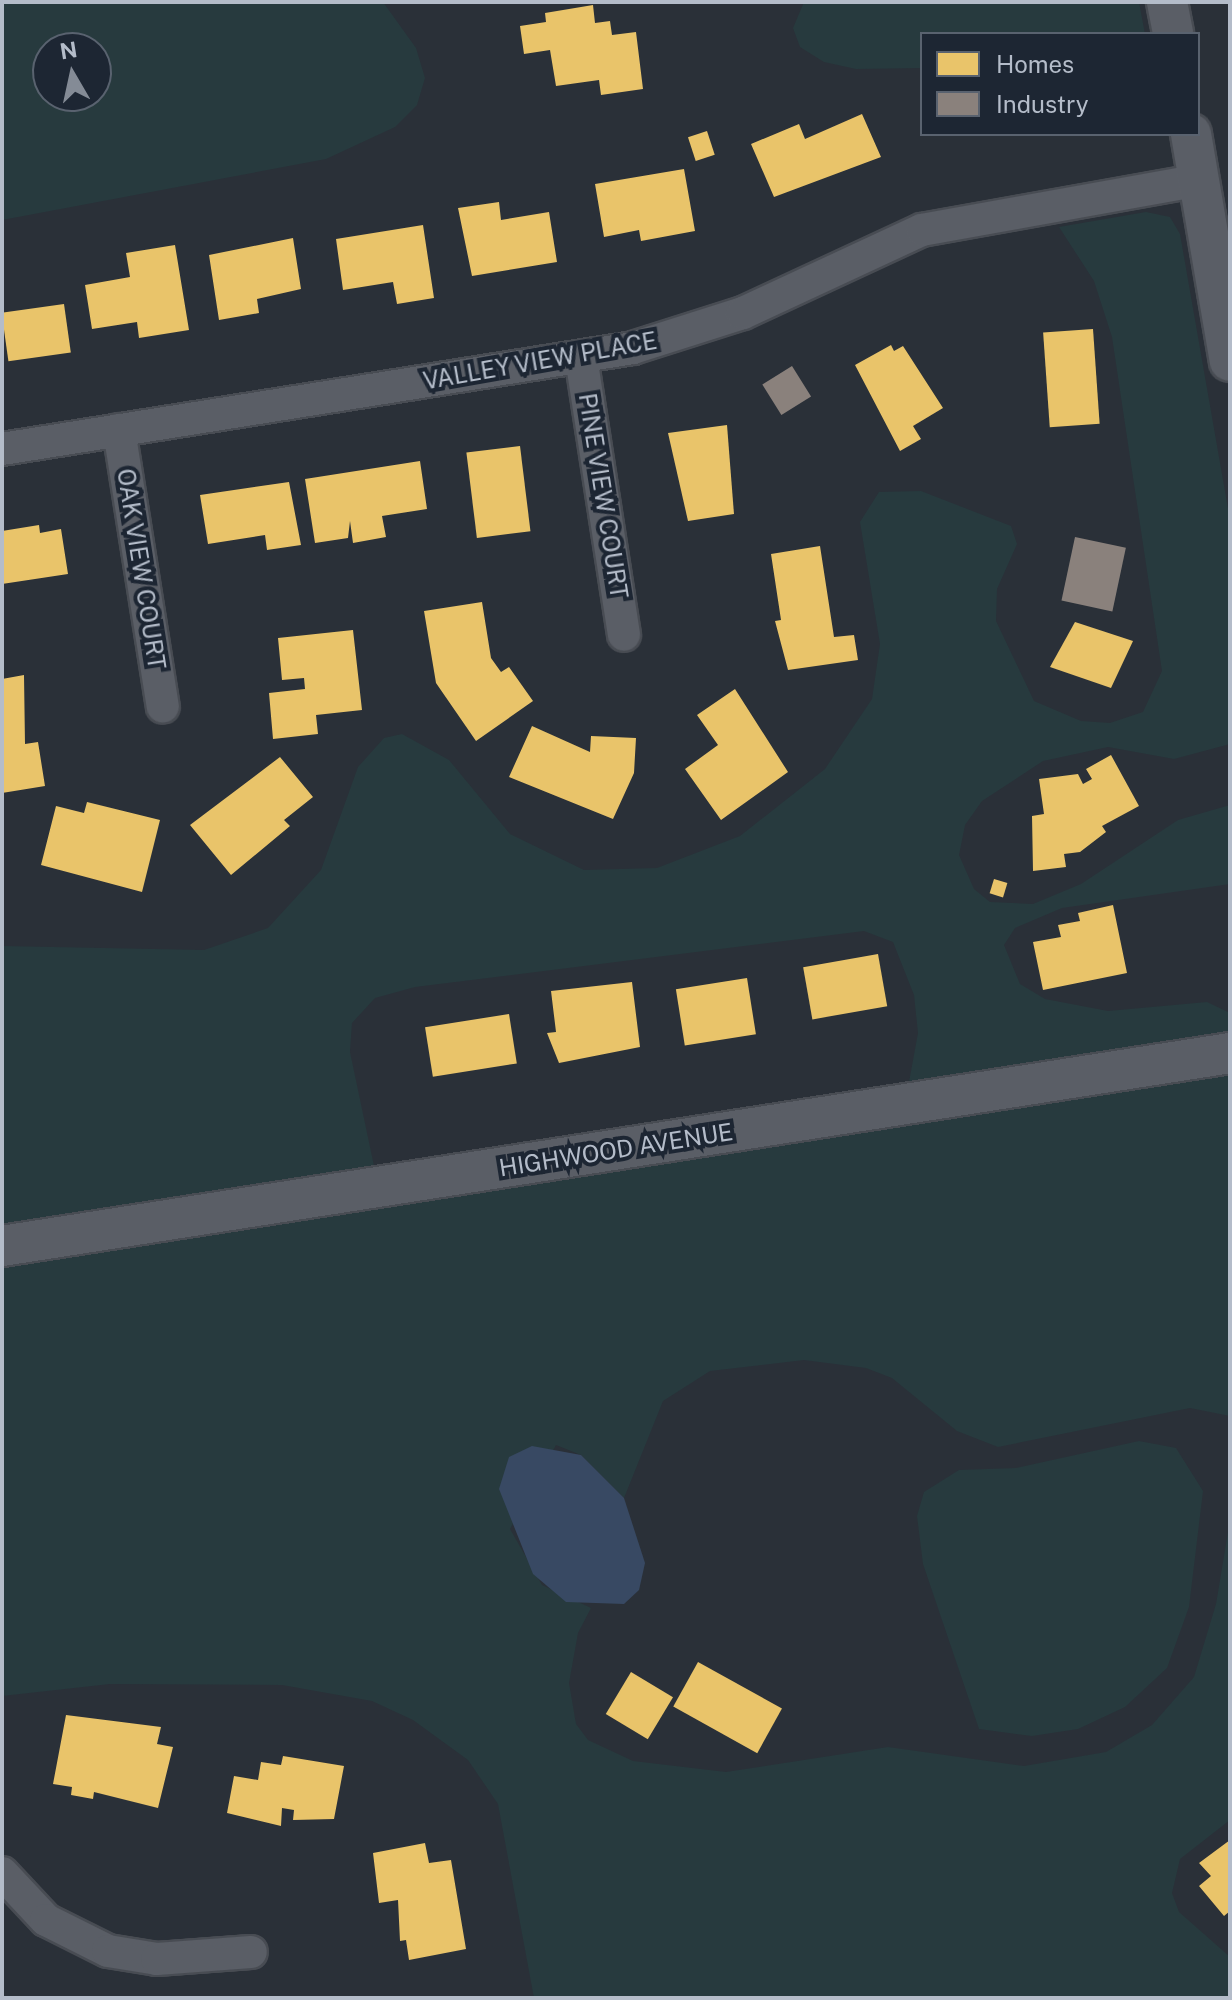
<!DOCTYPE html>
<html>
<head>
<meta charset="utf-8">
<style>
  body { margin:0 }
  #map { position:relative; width:1232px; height:2000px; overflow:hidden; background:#2a3038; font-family:"Public Sans",sans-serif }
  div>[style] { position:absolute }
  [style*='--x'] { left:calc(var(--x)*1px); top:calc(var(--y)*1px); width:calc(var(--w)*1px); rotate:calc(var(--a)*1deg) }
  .green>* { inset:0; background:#273a3e }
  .water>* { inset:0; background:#384963 }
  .homes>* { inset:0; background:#e9c46a; transform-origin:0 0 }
  .industry>* { inset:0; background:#8a817c; transform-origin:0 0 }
  .roads { filter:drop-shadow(2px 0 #484c53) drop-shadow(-2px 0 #484c53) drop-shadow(0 2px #484c53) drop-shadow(0 -2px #484c53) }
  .minor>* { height:32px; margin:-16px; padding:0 16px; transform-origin:16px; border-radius:16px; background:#5a5e66 }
  .tertiary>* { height:40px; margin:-20px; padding:0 20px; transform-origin:20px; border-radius:20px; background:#5a5e66 }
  span { translate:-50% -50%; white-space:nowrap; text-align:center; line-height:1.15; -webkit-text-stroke:8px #1d2633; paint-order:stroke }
  .street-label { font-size:24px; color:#b4bcc9 }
  .frame { position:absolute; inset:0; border:4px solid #b4bcc9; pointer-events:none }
  .legend { position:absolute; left:920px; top:32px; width:280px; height:104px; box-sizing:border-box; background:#1d2633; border:2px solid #59626f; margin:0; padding:10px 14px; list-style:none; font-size:24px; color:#b4bcc9 }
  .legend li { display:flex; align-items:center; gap:16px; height:40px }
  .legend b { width:40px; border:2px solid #59626f }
  .north { position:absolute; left:32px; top:32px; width:80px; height:80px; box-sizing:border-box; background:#1d2633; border:2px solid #59626f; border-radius:50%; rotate:351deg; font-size:22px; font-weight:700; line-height:32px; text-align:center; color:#b4bcc9 }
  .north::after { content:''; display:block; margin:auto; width:28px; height:36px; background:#848b96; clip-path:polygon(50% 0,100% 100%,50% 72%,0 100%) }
</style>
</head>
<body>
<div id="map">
  <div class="green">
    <i style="clip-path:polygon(evenodd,2px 2px,383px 2px,416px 48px,425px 78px,417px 105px,395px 127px,326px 159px,2px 220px,2px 2px,48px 48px,96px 48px,96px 96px,48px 96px,48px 48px)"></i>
    <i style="clip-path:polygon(804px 2px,1139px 2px,1145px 34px,922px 34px,922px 68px,856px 69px,824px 62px,800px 47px,793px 28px)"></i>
    <i style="clip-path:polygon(1146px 212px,1170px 217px,1180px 234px,1230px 520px,1230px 744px,1174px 759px,1108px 747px,1043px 761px,982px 801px,965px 825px,959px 855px,974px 889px,990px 902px,1033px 904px,1081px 884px,1178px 820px,1230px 805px,1230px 884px,1062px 908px,1015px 928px,1004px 945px,1020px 984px,1045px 999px,1108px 1011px,1207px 1002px,1230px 1013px,1230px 1031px,909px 1082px,918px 1033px,914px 995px,893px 942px,864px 931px,415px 987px,375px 998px,352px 1023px,350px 1052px,374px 1166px,2px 1225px,2px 946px,204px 950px,268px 928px,321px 870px,358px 767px,384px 738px,402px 734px,449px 760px,510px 834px,584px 870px,657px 868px,740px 836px,825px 769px,872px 699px,880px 644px,860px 522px,879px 492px,921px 491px,1011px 526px,1017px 544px,997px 589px,996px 621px,1034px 701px,1081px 721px,1110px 723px,1143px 712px,1162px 671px,1112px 337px,1094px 281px,1059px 227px)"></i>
    <i style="clip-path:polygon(1230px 1073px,1230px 1416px,1190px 1408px,998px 1447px,957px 1431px,892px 1378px,866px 1368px,804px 1360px,710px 1371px,663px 1401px,624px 1498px,581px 1455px,556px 1445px,510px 1529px,542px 1585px,591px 1608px,578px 1633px,569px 1683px,576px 1724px,588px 1740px,633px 1761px,726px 1772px,888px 1747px,1024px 1766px,1106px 1752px,1152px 1725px,1194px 1677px,1216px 1604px,1230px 1520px,1230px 1820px,1180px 1859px,1172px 1893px,1179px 1912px,1230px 1957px,1230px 1998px,534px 1998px,498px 1804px,468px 1760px,413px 1720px,372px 1701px,282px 1685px,110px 1684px,2px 1696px,2px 1267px)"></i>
    <i style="clip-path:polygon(1139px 1441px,1176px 1448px,1203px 1491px,1189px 1607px,1167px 1668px,1125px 1707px,1078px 1729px,1032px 1736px,979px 1729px,923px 1564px,917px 1516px,924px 1492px,959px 1470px,1016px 1468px)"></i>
  </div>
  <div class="water">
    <i style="clip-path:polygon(532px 1446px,581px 1455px,624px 1498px,645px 1563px,639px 1590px,624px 1604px,566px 1602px,533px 1574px,499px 1489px,509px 1457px)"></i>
  </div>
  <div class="homes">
    <i style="clip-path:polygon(593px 5px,595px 23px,610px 21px,612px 35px,636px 32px,643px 89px,601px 95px,599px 80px,556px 86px,550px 50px,524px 54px,520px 26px,546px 22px,545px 13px)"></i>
    <i style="clip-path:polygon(862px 114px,881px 157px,774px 197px,751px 144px,799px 124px,805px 139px)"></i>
    <i style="left:707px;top:131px;width:25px;height:20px;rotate:72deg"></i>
    <i style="clip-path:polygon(684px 169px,695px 231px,641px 241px,639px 230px,604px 237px,595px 184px)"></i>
    <i style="clip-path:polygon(499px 202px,501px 220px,549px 212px,557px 262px,472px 276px,458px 208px)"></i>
    <i style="clip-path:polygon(423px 225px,434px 298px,397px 304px,393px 282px,343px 290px,336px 239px)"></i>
    <i style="clip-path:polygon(293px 238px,301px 289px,257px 299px,259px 313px,219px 320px,209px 255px)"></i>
    <i style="clip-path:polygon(175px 245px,189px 330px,139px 338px,137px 322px,92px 329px,85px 285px,130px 277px,126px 253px)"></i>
    <i style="left:64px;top:304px;width:49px;height:63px;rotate:82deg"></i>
    <i style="left:1093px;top:329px;width:95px;height:50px;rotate:86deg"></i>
    <i style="clip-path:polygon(891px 345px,894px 351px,903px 346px,943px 408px,913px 426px,921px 439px,900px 451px,855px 365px)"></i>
    <i style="clip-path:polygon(727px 425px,734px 514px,688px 521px,668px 433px)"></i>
    <i style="left:520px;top:446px;width:86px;height:54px;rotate:83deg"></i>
    <i style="clip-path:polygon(420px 461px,427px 509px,382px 516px,386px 537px,353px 543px,350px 521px,348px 538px,315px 543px,305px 479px)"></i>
    <i style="clip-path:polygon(289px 482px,301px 545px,267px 550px,265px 535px,208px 544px,200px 495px)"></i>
    <i style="clip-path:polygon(39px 525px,40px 533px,61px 529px,68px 574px,2px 584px,2px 531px)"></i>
    <i style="clip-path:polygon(820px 546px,834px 637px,854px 635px,858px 660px,788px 670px,775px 621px,781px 620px,771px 554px)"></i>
    <i style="clip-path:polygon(482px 602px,491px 658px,501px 672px,509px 667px,533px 701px,476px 741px,436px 683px,424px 611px)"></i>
    <i style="clip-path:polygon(1075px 622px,1133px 641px,1111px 688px,1050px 667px)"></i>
    <i style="clip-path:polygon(353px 630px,362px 710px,316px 715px,318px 734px,273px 739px,269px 693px,305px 689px,304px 678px,282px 680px,278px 638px)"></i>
    <i style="clip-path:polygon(24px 675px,25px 744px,38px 742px,45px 786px,2px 793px,2px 679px)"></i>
    <i style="clip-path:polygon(735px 689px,788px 772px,721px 820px,685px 769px,718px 745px,697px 715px)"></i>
    <i style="clip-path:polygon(532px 726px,590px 752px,591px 736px,636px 738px,634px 773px,613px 819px,509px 777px)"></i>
    <i style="clip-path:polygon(1111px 755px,1139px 806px,1102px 826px,1106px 832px,1080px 852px,1064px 854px,1066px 867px,1033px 871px,1032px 816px,1044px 814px,1039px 779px,1078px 774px,1083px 784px,1092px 779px,1086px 769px)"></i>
    <i style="clip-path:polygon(280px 757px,313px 797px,284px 820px,290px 826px,231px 875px,190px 825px)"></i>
    <i style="clip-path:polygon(87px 802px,160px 820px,142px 892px,41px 865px,56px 806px,84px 813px)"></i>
    <i style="left:994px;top:879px;width:14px;height:15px;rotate:17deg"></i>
    <i style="clip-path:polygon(1113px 905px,1127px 973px,1043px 990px,1033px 942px,1061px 937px,1058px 925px,1080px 921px,1078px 913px)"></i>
    <i style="left:878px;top:954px;width:53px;height:76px;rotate:80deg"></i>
    <i style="left:747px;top:978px;width:57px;height:72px;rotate:81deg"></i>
    <i style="clip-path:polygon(632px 982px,640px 1047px,559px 1063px,547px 1033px,556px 1032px,551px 991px)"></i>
    <i style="left:509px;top:1014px;width:50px;height:85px;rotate:81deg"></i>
    <i style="left:698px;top:1662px;width:96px;height:51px;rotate:29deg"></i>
    <i style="left:631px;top:1672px;width:49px;height:49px;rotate:31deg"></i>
    <i style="clip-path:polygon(66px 1715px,161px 1727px,157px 1744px,173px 1747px,158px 1808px,94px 1792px,93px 1799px,71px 1795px,72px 1787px,53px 1784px)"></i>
    <i style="clip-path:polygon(283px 1756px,344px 1766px,334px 1819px,293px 1820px,294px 1810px,282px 1808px,281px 1826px,227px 1813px,234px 1776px,258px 1780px,261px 1762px,281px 1765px)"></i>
    <i style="clip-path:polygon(1230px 1840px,1230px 1911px,1224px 1916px,1199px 1886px,1211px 1876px,1199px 1863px)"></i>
    <i style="clip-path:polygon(425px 1843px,429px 1863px,451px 1860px,466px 1949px,409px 1960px,406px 1940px,400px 1941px,398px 1900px,379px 1903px,373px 1853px)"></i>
  </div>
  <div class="industry">
    <i style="left:792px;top:366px;width:36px;height:35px;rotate:58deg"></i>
    <i style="left:1075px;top:537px;width:52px;height:65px;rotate:12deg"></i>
  </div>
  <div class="roads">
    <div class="minor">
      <i style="--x:581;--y:357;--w:281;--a:81.2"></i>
      <i style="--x:119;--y:430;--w:280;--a:81"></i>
      <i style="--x:2;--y:449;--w:639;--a:-9.09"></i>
      <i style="--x:633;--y:348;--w:115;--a:-17.7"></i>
      <i style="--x:743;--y:313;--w:197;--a:-24.9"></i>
      <i style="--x:922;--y:230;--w:281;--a:-10.2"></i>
      <i style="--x:2;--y:1873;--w:64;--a:46.9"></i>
      <i style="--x:46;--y:1920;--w:69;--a:26.6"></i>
      <i style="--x:108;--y:1951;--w:50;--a:9.3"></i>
      <i style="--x:157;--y:1959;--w:94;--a:-4.3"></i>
    </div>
    <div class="tertiary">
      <i style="--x:1167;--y:2;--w:33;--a:79"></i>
      <i style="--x:1191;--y:134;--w:230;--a:80.3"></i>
      <i style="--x:2;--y:1246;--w:1243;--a:-8.93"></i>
    </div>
  </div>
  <div class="street-label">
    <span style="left:540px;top:361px;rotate:-10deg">VALLEY VIEW PLACE</span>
    <span style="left:603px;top:496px;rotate:81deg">PINE VIEW COURT</span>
    <span style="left:141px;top:569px;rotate:81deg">OAK VIEW COURT</span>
    <span style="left:616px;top:1150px;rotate:-9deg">HIGHWOOD AVENUE</span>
  </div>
  <div class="frame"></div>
  <ul class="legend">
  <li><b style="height:22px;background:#e9c46a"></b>Homes</li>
  <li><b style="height:22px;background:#8a817c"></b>Industry</li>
  </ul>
  <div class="north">N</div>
</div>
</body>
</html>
